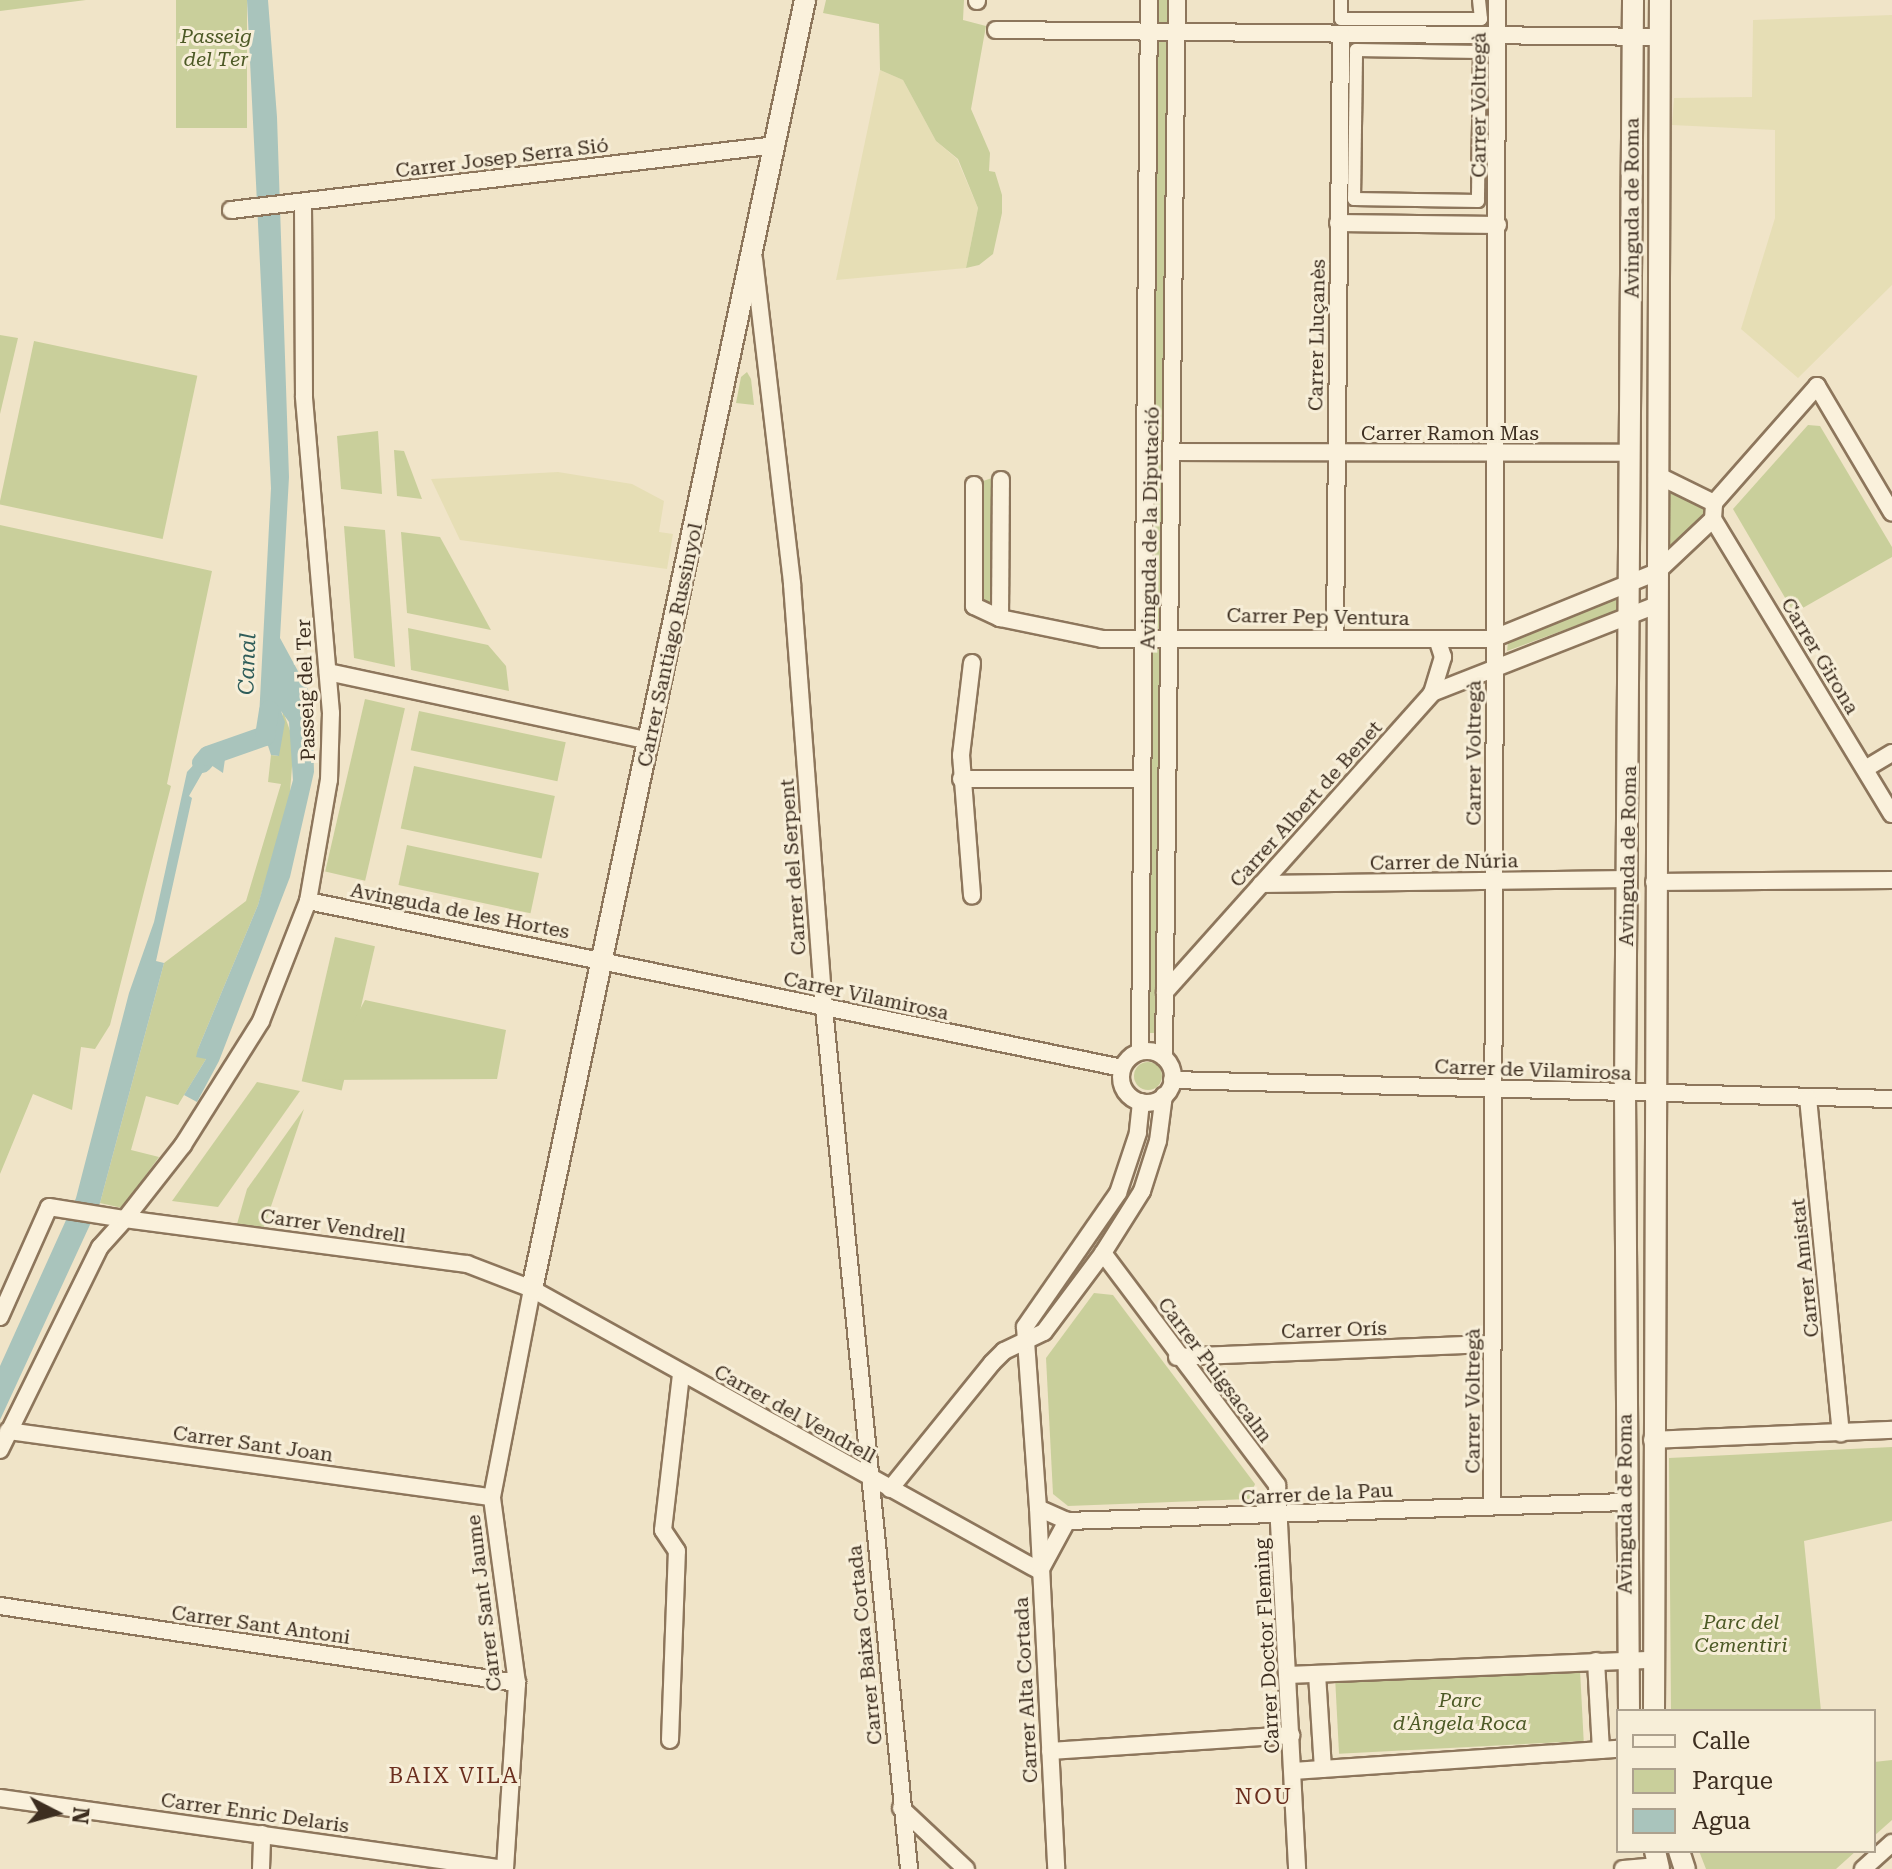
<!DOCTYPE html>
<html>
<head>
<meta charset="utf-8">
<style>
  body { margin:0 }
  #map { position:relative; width:1892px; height:1869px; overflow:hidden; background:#f0e4c8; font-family:"Roboto Serif",serif }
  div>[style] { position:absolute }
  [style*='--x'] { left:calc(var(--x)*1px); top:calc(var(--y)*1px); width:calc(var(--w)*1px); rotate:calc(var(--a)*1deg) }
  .farmland>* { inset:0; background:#e6deb5 }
  .green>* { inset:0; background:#c9cf9b; transform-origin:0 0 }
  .round { border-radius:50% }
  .water>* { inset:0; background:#a9c4bc }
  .canal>* { height:20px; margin:-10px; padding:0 10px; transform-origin:10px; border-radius:10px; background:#a9c4bc }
  .roads { filter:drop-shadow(2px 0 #8d765c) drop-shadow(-2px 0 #8d765c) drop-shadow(0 2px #8d765c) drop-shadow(0 -2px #8d765c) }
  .pedestrian>* { height:12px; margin:-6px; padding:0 6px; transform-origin:6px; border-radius:6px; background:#faf1dc }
  .minor>* { height:16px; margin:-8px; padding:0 8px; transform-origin:8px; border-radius:8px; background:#faf1dc }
  .minor>.ring { margin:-8px; padding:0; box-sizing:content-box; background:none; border:16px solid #faf1dc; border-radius:50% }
  .tertiary>* { height:20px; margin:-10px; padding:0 10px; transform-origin:10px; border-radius:10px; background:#faf1dc }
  span { translate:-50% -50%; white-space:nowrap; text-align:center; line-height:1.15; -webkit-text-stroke:6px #f7eed8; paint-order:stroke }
  .park-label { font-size:20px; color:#4d5a26; font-style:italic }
  .street-label { font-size:20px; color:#3d2e20 }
  .water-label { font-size:22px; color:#2f5d5a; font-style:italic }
  .neighbourhood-label { font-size:22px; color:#6b2e1e; letter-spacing:2px }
  .legend { position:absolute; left:1616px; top:1709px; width:260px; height:144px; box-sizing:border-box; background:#f7eed8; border:2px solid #ada18e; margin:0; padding:10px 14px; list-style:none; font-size:24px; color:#3d2e20 }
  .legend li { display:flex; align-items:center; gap:16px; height:40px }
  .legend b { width:40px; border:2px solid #ada18e }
  .north { position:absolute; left:16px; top:1773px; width:80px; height:80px; -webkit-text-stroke:6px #f7eed8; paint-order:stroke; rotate:96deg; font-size:22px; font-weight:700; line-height:32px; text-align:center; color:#3d2e20 }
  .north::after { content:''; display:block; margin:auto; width:28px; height:36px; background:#3d2e20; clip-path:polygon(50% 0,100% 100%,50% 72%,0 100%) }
</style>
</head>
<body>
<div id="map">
  <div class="farmland">
    <i style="clip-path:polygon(1892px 15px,1892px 285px,1798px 378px,1741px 329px,1775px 218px,1775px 130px,1672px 125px,1674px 98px,1752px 97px,1753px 20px)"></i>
    <i style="clip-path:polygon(880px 70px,903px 80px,936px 141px,957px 159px,978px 208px,966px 268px,836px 280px)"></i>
    <i style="clip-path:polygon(558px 472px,632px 484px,664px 501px,659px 532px,673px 534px,667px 569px,460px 540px,431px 479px)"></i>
  </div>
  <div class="green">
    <i style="clip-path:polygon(0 0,86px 0,0 11px)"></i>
    <i style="left:176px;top:0;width:71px;height:128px"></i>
    <i style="clip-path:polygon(826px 0,964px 0,963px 20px,986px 26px,971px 109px,990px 153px,989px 171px,995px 172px,1002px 195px,1002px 213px,993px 254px,979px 265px,966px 268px,978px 208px,958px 159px,936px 141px,903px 80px,880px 70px,879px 24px,823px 13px)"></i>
    <i style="left:1155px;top:0;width:15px;height:24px"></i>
    <i style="clip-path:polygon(1154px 39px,1170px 40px,1162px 630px,1150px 630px)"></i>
    <i style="clip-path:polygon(0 335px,18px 338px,0 414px)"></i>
    <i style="left:34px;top:341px;width:167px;height:167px;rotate:12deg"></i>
    <i style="clip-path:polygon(747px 372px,751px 379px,754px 405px,736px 403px,741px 377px)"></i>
    <i style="clip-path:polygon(1808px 425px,1820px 426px,1892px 547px,1892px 557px,1794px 613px,1733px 509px)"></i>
    <i style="clip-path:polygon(378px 431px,382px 494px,341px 489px,337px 436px)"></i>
    <i style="clip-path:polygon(394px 450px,404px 451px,422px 499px,397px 496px)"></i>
    <i style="clip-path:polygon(992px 478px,992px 605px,982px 599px,983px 481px)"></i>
    <i style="clip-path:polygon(1661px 487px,1704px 508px,1705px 516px,1658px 559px)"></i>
    <i style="clip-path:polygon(0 525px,212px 571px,167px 784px,171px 786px,110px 1025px,95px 1049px,81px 1047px,72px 1110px,33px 1094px,0 1174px)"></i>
    <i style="clip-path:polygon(344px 526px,385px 530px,395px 667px,354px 658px)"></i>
    <i style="clip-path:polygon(401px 532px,440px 537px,491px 630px,407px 613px)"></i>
    <i style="clip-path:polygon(1624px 595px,1624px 608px,1507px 651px,1508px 642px)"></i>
    <i style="clip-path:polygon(408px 628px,488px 645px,506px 666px,509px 691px,411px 670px)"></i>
    <i style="left:1149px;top:644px;width:12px;height:389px"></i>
    <i style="left:365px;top:699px;width:41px;height:177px;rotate:13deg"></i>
    <i style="clip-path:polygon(283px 711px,294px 742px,289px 804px,258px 905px,198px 1049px,206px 1059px,178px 1105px,146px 1096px,131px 1150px,159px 1157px,122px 1208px,100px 1203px,164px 963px,246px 901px,281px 784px,268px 782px,271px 755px,278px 756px)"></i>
    <i style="left:419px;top:711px;width:150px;height:40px;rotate:12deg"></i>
    <i style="left:414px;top:766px;width:144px;height:64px;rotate:12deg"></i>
    <i style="left:407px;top:845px;width:135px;height:41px;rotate:12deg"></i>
    <i style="left:335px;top:937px;width:41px;height:148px;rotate:13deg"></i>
    <i style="clip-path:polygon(365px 1000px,506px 1030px,497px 1079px,322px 1080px)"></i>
    <i class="round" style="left:1134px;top:1062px;width:28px;height:28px"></i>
    <i style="clip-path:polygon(257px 1082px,300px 1091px,218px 1207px,172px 1201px)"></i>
    <i style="clip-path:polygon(304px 1109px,264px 1227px,237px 1224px,247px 1189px)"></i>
    <i style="clip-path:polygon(1094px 1293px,1113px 1295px,1255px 1484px,1249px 1499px,1068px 1506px,1053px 1494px,1046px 1358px)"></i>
    <i style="clip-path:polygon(1892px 1447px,1892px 1521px,1804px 1541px,1821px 1711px,1671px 1711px,1669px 1458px)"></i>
    <i style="left:1580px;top:1670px;width:71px;height:245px;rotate:87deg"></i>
    <i style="clip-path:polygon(1892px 1760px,1892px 1820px,1874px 1836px,1874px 1762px)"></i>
    <i style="clip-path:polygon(1699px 1851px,1856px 1851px,1836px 1869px,1706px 1869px)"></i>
  </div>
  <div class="water">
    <i style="clip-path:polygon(247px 0,268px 0,277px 117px,289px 477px,280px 638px,312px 697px,314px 772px,290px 877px,219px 1061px,197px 1102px,184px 1095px,206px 1059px,196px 1057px,198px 1049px,258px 905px,293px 780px,289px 722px,281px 711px,285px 722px,279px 756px,271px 755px,259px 718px,271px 488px)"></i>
    <i style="clip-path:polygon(211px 746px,226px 752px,223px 773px,208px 763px,189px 796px,192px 798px,156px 961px,164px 963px,100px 1203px,0 1420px,0 1366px,76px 1198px,129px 993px,154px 922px,187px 772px)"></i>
  </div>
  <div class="canal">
    <i style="--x:202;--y:763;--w:9;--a:-49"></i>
    <i style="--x:208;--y:756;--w:60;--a:-19.3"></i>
    <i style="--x:265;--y:736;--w:26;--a:-81"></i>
  </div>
  <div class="roads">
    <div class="pedestrian">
      <i style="--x:1341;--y:0;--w:19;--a:90"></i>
      <i style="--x:1341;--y:19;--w:140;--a:0"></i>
      <i style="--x:1481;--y:19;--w:19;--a:-96"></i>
      <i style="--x:1356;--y:50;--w:124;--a:0.9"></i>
      <i style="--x:1480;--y:52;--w:149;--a:90.8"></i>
      <i style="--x:1478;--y:201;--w:124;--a:-179.1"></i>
      <i style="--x:1354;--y:199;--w:149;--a:-89.2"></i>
    </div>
    <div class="minor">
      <i style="--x:977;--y:1;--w:1;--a:-90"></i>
      <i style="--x:996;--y:30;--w:663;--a:0.6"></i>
      <i style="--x:231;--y:210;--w:549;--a:-6.8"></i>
      <i style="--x:1338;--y:223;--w:160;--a:0.7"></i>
      <i style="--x:754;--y:259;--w:327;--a:83.3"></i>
      <i style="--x:792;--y:584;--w:425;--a:85.7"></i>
      <i style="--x:824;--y:1008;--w:865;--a:84.36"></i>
      <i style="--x:1172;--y:452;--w:459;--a:0.1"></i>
      <i style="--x:1657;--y:475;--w:64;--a:26.2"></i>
      <i style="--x:974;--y:485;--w:121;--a:90"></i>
      <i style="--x:974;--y:606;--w:29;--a:25"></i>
      <i style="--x:1000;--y:618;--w:104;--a:11.6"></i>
      <i style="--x:1102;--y:639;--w:390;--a:0"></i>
      <i style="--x:1492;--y:639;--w:178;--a:-22.1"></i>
      <i style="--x:1657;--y:572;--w:77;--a:-43.4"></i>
      <i style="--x:1713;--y:519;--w:16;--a:-86"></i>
      <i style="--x:1714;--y:503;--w:156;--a:-48.6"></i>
      <i style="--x:1817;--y:386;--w:147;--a:59.4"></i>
      <i style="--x:1713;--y:519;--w:345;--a:58.8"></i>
      <i style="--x:1000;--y:618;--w:138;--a:-89.6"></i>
      <i style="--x:1335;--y:638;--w:604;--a:-89.43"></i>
      <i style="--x:972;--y:663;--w:93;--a:96.8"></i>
      <i style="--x:961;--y:755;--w:141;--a:85.5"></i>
      <i style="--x:328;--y:672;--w:329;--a:12.1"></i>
      <i style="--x:1432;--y:693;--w:38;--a:-73"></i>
      <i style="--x:1443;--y:657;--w:19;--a:-108"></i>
      <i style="--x:1865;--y:769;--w:31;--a:-31"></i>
      <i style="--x:961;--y:779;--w:180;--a:0"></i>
      <i style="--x:1654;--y:882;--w:238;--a:-0.5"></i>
      <i style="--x:1261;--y:884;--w:367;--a:-0.8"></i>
      <i style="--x:308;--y:901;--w:831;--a:11.59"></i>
      <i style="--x:1165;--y:992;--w:401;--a:-48.2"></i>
      <i style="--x:1432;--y:693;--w:241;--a:-21.4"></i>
      <i style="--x:1140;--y:1051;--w:1051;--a:-89.51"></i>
      <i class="ring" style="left:1121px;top:1051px;width:36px;height:36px"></i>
      <i style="--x:1164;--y:1057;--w:1057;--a:-89.3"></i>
      <i style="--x:1172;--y:1080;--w:720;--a:1.51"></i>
      <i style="--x:1808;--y:1098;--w:337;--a:84.4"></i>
      <i style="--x:1141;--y:1102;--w:31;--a:96"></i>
      <i style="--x:1138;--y:1133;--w:63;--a:108.4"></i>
      <i style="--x:1118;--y:1193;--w:163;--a:124.8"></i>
      <i style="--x:1025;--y:1327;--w:181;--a:85.9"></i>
      <i style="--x:1038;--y:1508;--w:32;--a:24"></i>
      <i style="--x:1067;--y:1521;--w:557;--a:-1.95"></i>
      <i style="--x:1103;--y:1253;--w:290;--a:53.1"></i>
      <i style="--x:1277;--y:1485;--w:385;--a:87"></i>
      <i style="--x:0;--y:1317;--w:120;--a:-66"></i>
      <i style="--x:49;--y:1207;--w:77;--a:9"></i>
      <i style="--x:125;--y:1219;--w:94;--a:-51.9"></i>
      <i style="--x:183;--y:1145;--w:146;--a:-57.8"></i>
      <i style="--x:261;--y:1021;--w:129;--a:-68.6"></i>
      <i style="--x:308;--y:901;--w:123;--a:-80.2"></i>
      <i style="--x:329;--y:780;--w:67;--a:-88.3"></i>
      <i style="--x:331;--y:713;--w:318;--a:-94.9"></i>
      <i style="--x:304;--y:396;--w:193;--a:-90.3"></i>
      <i style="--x:1177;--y:1357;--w:316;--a:-2.4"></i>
      <i style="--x:8;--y:1431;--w:488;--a:7.8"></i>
      <i style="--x:1652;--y:1440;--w:240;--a:-2.4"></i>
      <i style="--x:0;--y:1450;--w:226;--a:-63.8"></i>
      <i style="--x:100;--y:1247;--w:38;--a:-48"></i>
      <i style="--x:125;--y:1219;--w:345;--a:7.5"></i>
      <i style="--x:467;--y:1264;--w:70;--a:21"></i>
      <i style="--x:532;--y:1289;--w:581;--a:29.04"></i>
      <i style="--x:890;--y:1489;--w:162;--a:-51"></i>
      <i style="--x:992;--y:1363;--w:17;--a:-45"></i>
      <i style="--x:1004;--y:1351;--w:44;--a:-25.4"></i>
      <i style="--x:1044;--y:1332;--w:99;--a:-53.2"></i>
      <i style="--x:1103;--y:1253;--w:73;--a:-57.8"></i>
      <i style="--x:1142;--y:1191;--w:52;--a:-72.3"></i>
      <i style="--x:1158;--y:1141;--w:46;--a:-82.6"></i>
      <i style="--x:1492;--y:1505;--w:1505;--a:-89.81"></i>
      <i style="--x:1038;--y:1508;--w:361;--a:87.1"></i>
      <i style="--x:1041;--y:1569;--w:55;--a:-61.6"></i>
      <i style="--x:0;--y:1606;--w:523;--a:8.47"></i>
      <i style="--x:1596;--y:1661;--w:89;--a:86.8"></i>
      <i style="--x:1317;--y:1674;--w:95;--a:86.4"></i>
      <i style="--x:1290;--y:1675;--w:361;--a:-2.4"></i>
      <i style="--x:670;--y:1740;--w:189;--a:-87.9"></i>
      <i style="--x:677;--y:1551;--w:25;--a:-124"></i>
      <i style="--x:663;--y:1530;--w:157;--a:-83.4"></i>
      <i style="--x:1050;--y:1751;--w:242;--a:-3.8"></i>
      <i style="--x:1293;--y:1771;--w:326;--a:-3.9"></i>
      <i style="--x:0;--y:1798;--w:510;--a:8"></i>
      <i style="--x:901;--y:1808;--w:89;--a:43.2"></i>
      <i style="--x:261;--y:1869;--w:35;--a:-88"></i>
      <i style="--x:505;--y:1869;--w:186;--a:-86.3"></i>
      <i style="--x:517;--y:1683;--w:188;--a:-97.7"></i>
      <i style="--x:492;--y:1497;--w:212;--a:-79.1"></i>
      <i style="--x:1623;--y:1869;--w:35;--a:-5"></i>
      <i style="--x:1863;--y:1869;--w:39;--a:-42"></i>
    </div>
    <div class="tertiary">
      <i style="--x:532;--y:1289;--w:1318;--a:-78.04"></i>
      <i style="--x:1629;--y:1711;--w:618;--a:-90.37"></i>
      <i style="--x:1625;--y:1093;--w:1093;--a:-89.58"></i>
      <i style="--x:1654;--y:1711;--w:1711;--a:-89.8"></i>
      <i style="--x:1655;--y:1851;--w:18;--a:77"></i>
      <i style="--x:1679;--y:1851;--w:19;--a:72"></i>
    </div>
  </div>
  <div class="park-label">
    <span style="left:216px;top:48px">Passeig<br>del Ter</span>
    <span style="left:1741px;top:1634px">Parc del<br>Cementiri</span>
    <span style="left:1460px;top:1712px">Parc<br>d'Àngela Roca</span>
  </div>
  <div class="street-label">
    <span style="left:1479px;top:105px;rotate:-90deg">Carrer Voltregà</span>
    <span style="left:502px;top:158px;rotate:-7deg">Carrer Josep Serra Sió</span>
    <span style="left:1632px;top:208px;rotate:-90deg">Avinguda de Roma</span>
    <span style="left:1317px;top:335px;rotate:-89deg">Carrer Lluçanès</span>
    <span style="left:1450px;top:433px">Carrer Ramon Mas</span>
    <span style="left:1150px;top:528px;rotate:-89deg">Avinguda de la Diputació</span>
    <span style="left:1318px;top:617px;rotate:1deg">Carrer Pep Ventura</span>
    <span style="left:670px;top:645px;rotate:-78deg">Carrer Santiago Russinyol</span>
    <span style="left:1820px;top:656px;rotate:59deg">Carrer Girona</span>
    <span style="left:306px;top:690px;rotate:-92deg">Passeig del Ter</span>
    <span style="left:1474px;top:753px;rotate:-90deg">Carrer Voltregà</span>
    <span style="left:1306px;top:804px;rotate:-48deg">Carrer Albert de Benet</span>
    <span style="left:1628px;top:856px;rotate:-89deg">Avinguda de Roma</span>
    <span style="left:1444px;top:862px;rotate:-1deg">Carrer de Núria</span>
    <span style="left:793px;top:867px;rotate:-94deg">Carrer del Serpent</span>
    <span style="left:460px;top:911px;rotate:11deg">Avinguda de les Hortes</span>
    <span style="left:866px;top:996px;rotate:12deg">Carrer Vilamirosa</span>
    <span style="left:1533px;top:1070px;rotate:2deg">Carrer de Vilamirosa</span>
    <span style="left:333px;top:1226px;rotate:8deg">Carrer Vendrell</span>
    <span style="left:1805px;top:1268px;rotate:-96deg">Carrer Amistat</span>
    <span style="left:1334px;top:1330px;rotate:-2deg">Carrer Orís</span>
    <span style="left:1215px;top:1370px;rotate:53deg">Carrer Puigsacalm</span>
    <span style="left:1473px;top:1401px;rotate:-90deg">Carrer Voltregà</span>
    <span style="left:795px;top:1414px;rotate:29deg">Carrer del Vendrell</span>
    <span style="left:253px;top:1444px;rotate:8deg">Carrer Sant Joan</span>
    <span style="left:1317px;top:1494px;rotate:-3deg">Carrer de la Pau</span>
    <span style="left:1625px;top:1504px;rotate:-90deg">Avinguda de Roma</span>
    <span style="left:484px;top:1603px;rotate:-97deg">Carrer Sant Jaume</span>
    <span style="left:261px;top:1625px;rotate:8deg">Carrer Sant Antoni</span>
    <span style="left:865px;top:1645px;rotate:-96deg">Carrer Baixa Cortada</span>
    <span style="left:1267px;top:1646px;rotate:-93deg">Carrer Doctor Fleming</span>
    <span style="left:1026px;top:1690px;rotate:-93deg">Carrer Alta Cortada</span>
    <span style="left:255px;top:1813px;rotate:8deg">Carrer Enric Delaris</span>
  </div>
  <div class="water-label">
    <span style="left:247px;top:664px;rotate:-88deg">Canal</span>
  </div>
  <div class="neighbourhood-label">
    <span style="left:454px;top:1776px">BAIX VILA</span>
    <span style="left:1264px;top:1797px">NOU</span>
  </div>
  <ul class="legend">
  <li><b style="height:10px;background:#faf1dc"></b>Calle</li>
  <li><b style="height:22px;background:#c9cf9b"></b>Parque</li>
  <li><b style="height:22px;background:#a9c4bc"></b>Agua</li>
  </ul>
  <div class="north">N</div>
</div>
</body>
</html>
